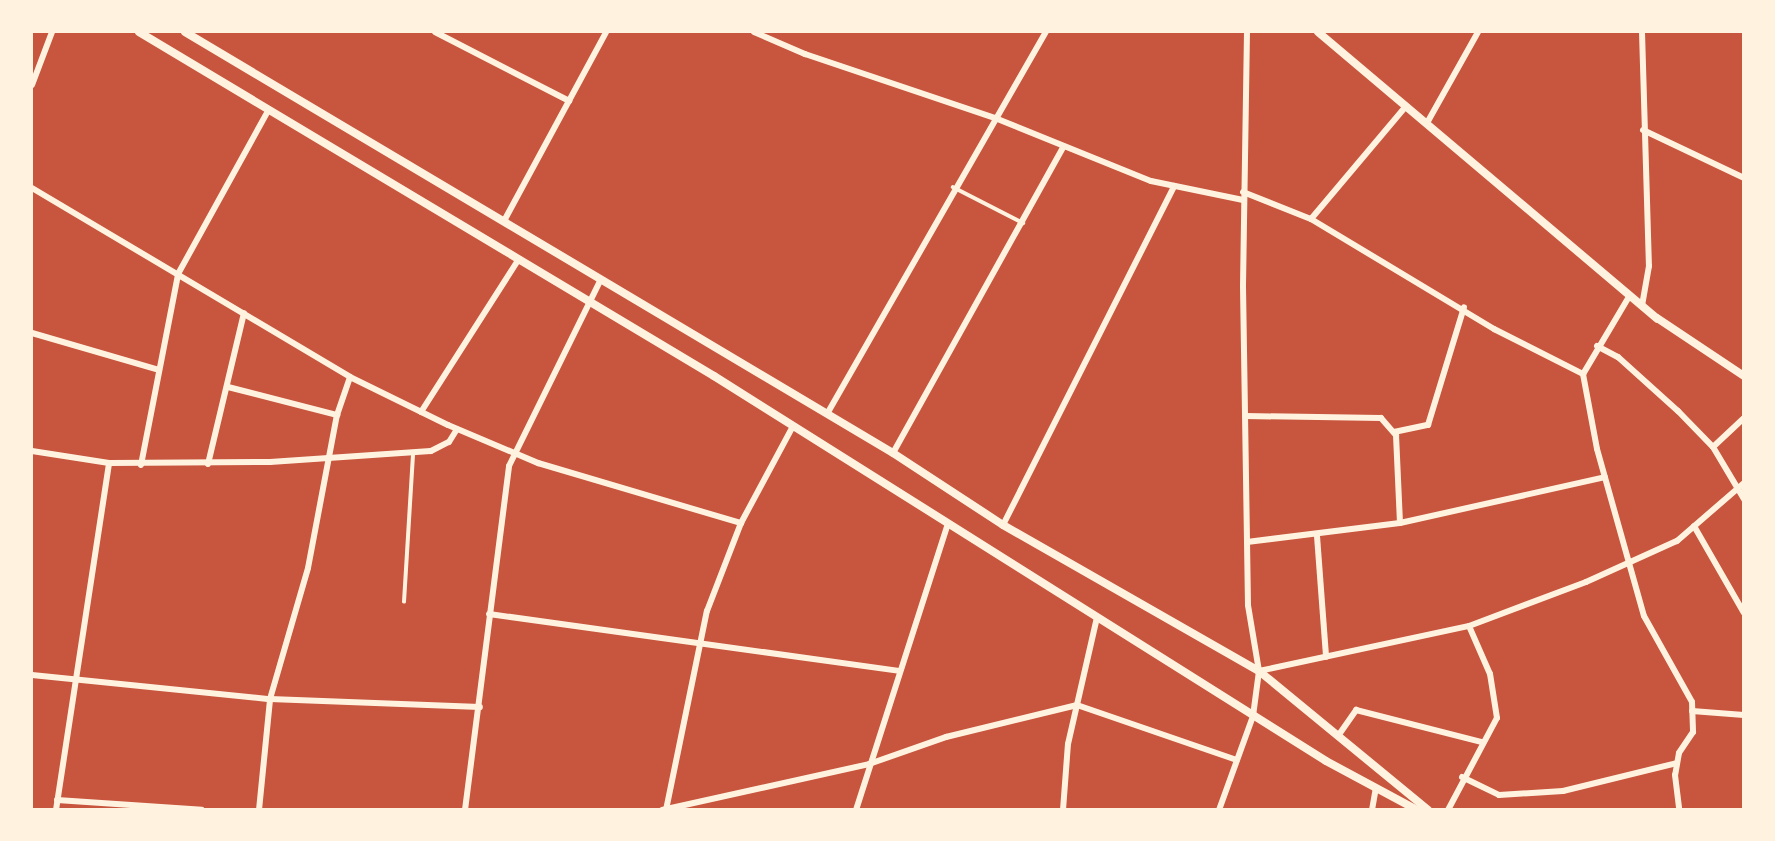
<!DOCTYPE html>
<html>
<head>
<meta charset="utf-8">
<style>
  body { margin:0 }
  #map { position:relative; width:1775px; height:841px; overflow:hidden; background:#c8553d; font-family:"Roboto Condensed",sans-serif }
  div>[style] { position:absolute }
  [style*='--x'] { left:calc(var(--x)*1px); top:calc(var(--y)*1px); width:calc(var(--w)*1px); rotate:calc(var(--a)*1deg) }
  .service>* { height:3.5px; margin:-1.75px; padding:0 1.75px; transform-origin:1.75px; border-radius:1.75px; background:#fff3e0 }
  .minor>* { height:6px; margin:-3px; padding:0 3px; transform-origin:3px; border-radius:3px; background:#fff3e0 }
  .tertiary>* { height:8px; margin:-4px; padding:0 4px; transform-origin:4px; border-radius:4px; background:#fff3e0 }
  span { translate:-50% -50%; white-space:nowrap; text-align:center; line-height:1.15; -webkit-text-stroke:5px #fff3e0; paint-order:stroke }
  .frame { position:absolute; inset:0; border:33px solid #fff3e0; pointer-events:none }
</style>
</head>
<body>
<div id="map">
  <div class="service">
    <i style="--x:953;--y:187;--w:79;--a:27.2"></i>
    <i style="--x:404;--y:602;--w:149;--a:-86.5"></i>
  </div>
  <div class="minor">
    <i style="--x:435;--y:32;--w:151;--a:27.2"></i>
    <i style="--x:754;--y:32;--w:56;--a:23.3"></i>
    <i style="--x:805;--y:54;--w:200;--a:18.6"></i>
    <i style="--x:995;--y:118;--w:168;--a:22"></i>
    <i style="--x:1151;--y:181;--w:94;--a:11.7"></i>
    <i style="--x:1642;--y:32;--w:234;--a:88.3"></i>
    <i style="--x:1649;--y:266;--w:40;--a:100"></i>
    <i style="--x:32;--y:85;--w:57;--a:-69.3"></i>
    <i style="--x:1427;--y:123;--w:104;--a:-60.7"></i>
    <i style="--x:1643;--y:130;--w:112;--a:25.4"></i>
    <i style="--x:32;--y:188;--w:370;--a:30.7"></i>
    <i style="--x:350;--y:377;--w:109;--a:26.1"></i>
    <i style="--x:448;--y:425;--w:98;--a:22.9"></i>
    <i style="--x:538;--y:463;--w:212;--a:16.5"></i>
    <i style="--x:1243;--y:192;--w:73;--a:21.7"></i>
    <i style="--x:1311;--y:219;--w:214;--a:31"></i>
    <i style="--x:1494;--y:329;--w:100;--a:26.8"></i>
    <i style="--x:1311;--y:219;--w:148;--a:-49.9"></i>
    <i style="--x:504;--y:221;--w:215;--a:-61.6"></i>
    <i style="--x:1630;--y:295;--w:92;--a:120.7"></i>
    <i style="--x:1583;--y:374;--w:76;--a:79.4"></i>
    <i style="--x:1597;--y:449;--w:173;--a:74.3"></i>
    <i style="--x:1644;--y:616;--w:98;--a:60.8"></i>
    <i style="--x:1692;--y:702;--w:30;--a:88"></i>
    <i style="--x:1693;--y:732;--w:25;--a:124"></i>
    <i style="--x:1679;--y:753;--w:22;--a:100"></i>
    <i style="--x:1675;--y:775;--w:35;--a:83"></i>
    <i style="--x:32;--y:333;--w:132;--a:16.2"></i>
    <i style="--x:1597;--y:346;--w:24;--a:28"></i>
    <i style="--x:1618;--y:357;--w:81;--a:42"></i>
    <i style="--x:1678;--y:411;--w:50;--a:45.8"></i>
    <i style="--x:1713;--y:447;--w:61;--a:59.2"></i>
    <i style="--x:228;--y:387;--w:113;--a:14.4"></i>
    <i style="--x:421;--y:412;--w:182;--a:-57.4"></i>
    <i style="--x:827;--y:414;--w:440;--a:-60.2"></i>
    <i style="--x:1245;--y:416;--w:136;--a:0.8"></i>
    <i style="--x:1381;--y:418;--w:23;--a:49"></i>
    <i style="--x:1396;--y:435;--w:88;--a:87.4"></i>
    <i style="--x:1394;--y:432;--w:35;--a:-12"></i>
    <i style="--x:1428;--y:425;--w:123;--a:-73"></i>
    <i style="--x:1713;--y:447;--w:42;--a:-43.1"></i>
    <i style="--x:32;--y:451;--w:78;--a:8.9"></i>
    <i style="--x:109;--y:463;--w:161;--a:-0.4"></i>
    <i style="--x:270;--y:462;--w:161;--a:-3.9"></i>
    <i style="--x:431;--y:451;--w:20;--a:-27"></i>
    <i style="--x:449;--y:442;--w:15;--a:-58"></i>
    <i style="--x:893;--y:453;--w:351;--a:-60.9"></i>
    <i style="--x:208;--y:464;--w:155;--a:-76.6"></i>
    <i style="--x:141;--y:465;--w:195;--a:-79"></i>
    <i style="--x:178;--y:274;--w:188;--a:-61.1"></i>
    <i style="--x:1003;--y:525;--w:380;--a:-63.2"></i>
    <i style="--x:1694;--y:526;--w:100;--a:60.1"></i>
    <i style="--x:1317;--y:536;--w:121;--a:85.7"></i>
    <i style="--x:1247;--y:542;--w:154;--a:-7.1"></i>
    <i style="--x:1400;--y:523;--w:210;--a:-12.6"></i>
    <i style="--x:489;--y:614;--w:414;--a:7.9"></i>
    <i style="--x:1259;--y:671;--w:215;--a:-12.1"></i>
    <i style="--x:1469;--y:626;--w:125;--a:-20.6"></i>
    <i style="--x:1586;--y:582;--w:100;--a:-24.3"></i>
    <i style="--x:1677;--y:541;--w:89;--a:-40.9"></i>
    <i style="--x:32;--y:675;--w:239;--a:5.8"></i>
    <i style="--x:270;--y:699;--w:210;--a:2.2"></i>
    <i style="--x:1692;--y:711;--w:52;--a:4.4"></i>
    <i style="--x:1338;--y:736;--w:32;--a:-55"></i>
    <i style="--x:1356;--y:710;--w:130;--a:14.3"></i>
    <i style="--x:1462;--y:777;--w:41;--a:25.9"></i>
    <i style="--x:1499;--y:795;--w:64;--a:-3.6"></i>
    <i style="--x:1563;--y:791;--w:117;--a:-13.8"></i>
    <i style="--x:57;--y:800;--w:145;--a:3.9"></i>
    <i style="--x:56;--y:810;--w:351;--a:-81.3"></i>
    <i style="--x:259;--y:810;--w:112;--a:-84.3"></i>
    <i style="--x:270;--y:699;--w:136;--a:-73.8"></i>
    <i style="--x:308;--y:568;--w:156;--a:-79.3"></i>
    <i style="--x:337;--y:415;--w:40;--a:-71.1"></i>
    <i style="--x:465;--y:810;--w:347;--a:-82.7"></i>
    <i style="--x:509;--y:466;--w:208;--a:-63.8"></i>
    <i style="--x:662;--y:810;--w:212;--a:-12.5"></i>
    <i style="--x:869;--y:764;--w:82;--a:-19.3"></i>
    <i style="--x:946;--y:737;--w:135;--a:-13.7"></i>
    <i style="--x:1077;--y:705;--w:169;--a:19"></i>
    <i style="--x:666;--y:810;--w:203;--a:-78.4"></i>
    <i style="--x:707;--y:611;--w:94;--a:-68.9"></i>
    <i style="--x:741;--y:523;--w:110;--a:-61.8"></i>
    <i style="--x:856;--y:810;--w:301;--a:-72.2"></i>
    <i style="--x:1063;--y:810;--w:66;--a:-85.7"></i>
    <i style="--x:1068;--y:744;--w:130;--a:-77.1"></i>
    <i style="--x:1219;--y:810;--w:100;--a:-70.1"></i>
    <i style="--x:1253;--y:716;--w:45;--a:-82.4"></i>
    <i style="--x:1259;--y:671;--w:67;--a:-99.5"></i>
    <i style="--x:1248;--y:605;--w:319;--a:-90.9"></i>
    <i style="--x:1243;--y:286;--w:254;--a:-89.1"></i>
    <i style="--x:1372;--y:810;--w:22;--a:-80"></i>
    <i style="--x:1448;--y:810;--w:104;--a:-62"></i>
    <i style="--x:1497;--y:718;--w:45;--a:-99"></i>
    <i style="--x:1490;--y:674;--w:52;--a:-113.6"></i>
  </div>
  <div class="tertiary">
    <i style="--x:139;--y:32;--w:670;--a:30.89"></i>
    <i style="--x:714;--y:376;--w:723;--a:32.17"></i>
    <i style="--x:1326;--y:761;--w:103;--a:28.3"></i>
    <i style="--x:185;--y:32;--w:824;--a:30.74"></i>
    <i style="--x:893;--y:453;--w:131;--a:33.2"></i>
    <i style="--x:1003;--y:525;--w:295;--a:29.7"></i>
    <i style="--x:1259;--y:671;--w:219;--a:39.4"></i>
    <i style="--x:1318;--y:32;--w:444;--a:40.2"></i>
    <i style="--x:1657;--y:318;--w:105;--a:33.7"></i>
  </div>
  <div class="frame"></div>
</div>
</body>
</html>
